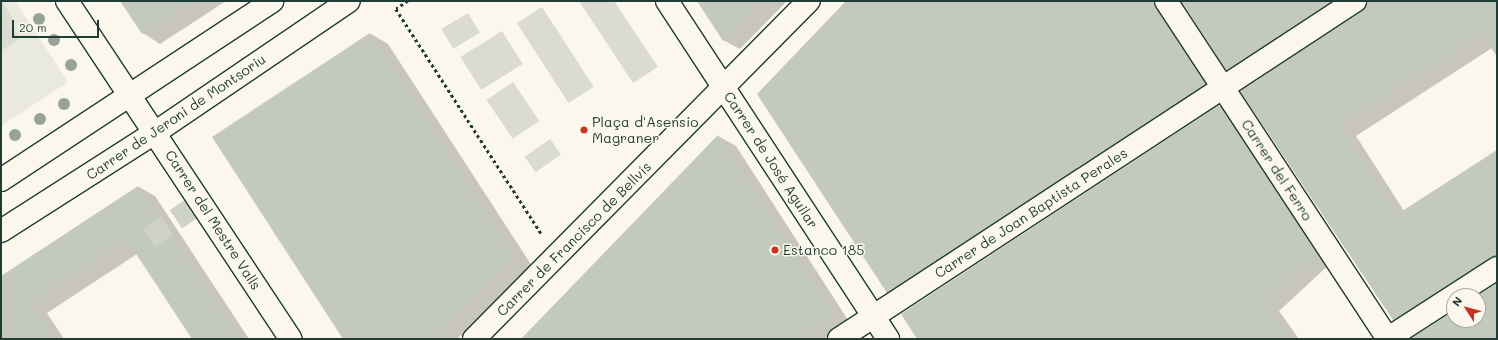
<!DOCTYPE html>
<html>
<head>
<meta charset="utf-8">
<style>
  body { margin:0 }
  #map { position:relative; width:1498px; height:340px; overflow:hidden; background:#fbf7ec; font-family:Mali,sans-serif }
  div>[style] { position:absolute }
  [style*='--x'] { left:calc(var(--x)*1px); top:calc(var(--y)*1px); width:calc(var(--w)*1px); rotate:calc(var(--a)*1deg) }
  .built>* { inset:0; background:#eae9de }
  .green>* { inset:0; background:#dbdcd1; transform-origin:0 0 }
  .shadow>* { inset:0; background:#0003 }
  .building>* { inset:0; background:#c4c9be }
  .minor-tunnel>* { height:22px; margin-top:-11px; transform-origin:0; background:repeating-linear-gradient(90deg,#cfd2c7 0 22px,transparent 0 33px) }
  .path>* { height:2.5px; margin-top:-1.25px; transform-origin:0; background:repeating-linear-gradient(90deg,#1f3d34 0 3px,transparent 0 6px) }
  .roads { filter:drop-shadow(1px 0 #1f3d34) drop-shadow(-1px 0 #1f3d34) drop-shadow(0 1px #1f3d34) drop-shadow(0 -1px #1f3d34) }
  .minor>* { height:22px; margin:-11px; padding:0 11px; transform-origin:11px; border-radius:11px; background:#fbf7ec }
  .trees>* { width:12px; height:12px; margin:-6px; border-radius:50%; background:#97a298 }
  .dots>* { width:11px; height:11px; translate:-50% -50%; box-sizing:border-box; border:2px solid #fbf7ec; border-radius:50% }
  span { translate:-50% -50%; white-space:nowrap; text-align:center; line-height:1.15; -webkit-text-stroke:3px #fbf7ec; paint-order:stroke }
  .street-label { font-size:14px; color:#1f3d34 }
  .poi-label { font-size:14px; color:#1f3d34 }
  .left { translate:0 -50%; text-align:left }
  .frame { position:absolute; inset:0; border:2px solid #1f3d34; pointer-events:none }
  .north { position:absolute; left:1446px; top:288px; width:40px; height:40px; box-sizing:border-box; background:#fbf7ec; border:1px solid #a3ada2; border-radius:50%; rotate:306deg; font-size:11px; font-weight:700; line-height:16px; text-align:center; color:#1f3d34 }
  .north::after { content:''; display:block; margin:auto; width:14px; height:18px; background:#c8321e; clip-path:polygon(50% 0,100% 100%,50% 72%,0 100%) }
  .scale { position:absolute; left:12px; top:20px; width:87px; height:18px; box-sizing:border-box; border:2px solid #1f3d34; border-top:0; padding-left:5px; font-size:12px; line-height:14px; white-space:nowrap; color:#1f3d34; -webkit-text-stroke:3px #fbf7ec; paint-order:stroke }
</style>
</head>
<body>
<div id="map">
  <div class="built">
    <i style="clip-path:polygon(1px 1px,15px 1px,68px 82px,1px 126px)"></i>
  </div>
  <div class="green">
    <i style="clip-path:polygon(2px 1px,15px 22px,11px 25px,20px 38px,1px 51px)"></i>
    <i style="clip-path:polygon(579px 1px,614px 1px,658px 67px,633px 83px)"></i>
    <i style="left:542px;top:7px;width:95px;height:30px;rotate:57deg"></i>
    <i style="left:468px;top:13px;width:23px;height:31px;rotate:59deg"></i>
    <i style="left:502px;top:31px;width:39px;height:49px;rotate:58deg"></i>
    <i style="left:513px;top:82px;width:47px;height:32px;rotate:56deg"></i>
    <i style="left:550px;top:139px;width:19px;height:31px;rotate:55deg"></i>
  </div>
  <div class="shadow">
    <i style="clip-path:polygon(121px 1px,226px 1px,160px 44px,143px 33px)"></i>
    <i style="clip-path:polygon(698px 1px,787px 1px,740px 49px,723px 40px)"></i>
    <i style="clip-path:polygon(848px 1px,1177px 1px,1223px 94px,905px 302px,888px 292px)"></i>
    <i style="clip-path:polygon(1182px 1px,1350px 1px,1245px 80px,1227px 70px)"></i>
    <i style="clip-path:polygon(1387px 1px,1497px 1px,1497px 55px,1492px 48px,1356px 136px,1404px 211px,1497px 151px,1497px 274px,1411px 329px,1394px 319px,1242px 91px)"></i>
    <i style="clip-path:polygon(371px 34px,388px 44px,532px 266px,470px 330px,456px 339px,344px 339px)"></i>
    <i style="clip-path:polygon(1219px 106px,1235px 115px,1332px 262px,1279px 311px,1299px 339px,918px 339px)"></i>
    <i style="clip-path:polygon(718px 136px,736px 146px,857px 334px,851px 339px,523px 339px)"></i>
    <i style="clip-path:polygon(139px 187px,155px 196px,249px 339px,193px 339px,137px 254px,47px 313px,64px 339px,1px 339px,1px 278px)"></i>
  </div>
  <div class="building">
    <i style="clip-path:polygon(120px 1px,193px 1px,142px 34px)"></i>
    <i style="clip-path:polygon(697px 1px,761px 1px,723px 41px)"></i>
    <i style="clip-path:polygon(846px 1px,1154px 1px,1156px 8px,1206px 84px,887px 293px,757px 94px)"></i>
    <i style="clip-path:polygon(1181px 1px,1332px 1px,1226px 70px)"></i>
    <i style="clip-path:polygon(1367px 1px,1497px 1px,1497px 57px,1482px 34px,1340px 126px,1396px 215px,1497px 150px,1497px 256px,1393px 320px,1240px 91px,1362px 11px)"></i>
    <i style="clip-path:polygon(370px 33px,515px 255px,452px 320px,423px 339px,343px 339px,212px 137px)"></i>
    <i style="clip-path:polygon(1219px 105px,1317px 253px,1264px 302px,1291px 339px,917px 339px,901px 314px)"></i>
    <i style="clip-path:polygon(718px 135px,835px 316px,799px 339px,521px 339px)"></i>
    <i style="clip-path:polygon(138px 186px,239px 339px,192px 339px,127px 240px,31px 303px,55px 339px,1px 339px,1px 276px)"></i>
    <i style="clip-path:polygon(1497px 283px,1497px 339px,1410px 339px,1454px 311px,1454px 320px,1478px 320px,1477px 296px)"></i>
  </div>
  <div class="minor-tunnel">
    <i style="--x:149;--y:238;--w:63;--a:-34.7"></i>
  </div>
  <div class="path">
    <i style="--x:408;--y:1;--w:14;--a:146"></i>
    <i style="--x:396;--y:9;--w:269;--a:57.1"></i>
  </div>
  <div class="roads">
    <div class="minor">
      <i style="--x:67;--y:1;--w:405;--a:56.5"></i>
      <i style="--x:667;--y:1;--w:404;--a:56.8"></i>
      <i style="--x:1166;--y:1;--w:404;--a:56.7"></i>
      <i style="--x:1;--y:180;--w:325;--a:-33.4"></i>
      <i style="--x:1;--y:231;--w:184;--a:-32.6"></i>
      <i style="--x:156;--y:132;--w:233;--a:-34.2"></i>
      <i style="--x:474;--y:339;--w:476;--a:-45.3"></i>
      <i style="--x:839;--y:339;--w:617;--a:-33.23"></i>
      <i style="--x:1387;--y:339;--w:131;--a:-32.8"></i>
    </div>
  </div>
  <div class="trees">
    <i style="left:39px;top:19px"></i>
    <i style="left:54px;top:40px"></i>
    <i style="left:71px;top:65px"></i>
    <i style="left:64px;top:104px"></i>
    <i style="left:40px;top:119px"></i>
    <i style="left:15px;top:135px"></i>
  </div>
  <div class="dots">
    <i style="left:584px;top:130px;background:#c8321e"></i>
    <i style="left:775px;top:250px;background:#c8321e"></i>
  </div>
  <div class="street-label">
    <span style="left:176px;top:117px;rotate:-34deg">Carrer de Jeroni de Montsoriu</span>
    <span style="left:771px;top:160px;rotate:57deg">Carrer de José Aguilar</span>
    <span style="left:1277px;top:170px;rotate:57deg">Carrer del Ferro</span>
    <span style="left:1031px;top:213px;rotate:-33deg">Carrer de Joan Baptista Perales</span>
    <span style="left:213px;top:220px;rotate:57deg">Carrer del Mestre Valls</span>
    <span style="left:574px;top:239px;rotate:-45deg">Carrer de Francisco de Bellvís</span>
  </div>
  <div class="poi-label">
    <span class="left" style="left:592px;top:130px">Plaça d'Asensio<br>Magraner</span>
    <span class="left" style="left:783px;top:250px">Estanco 185</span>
  </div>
  <div class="frame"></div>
  <div class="north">N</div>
  <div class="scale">20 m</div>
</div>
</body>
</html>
